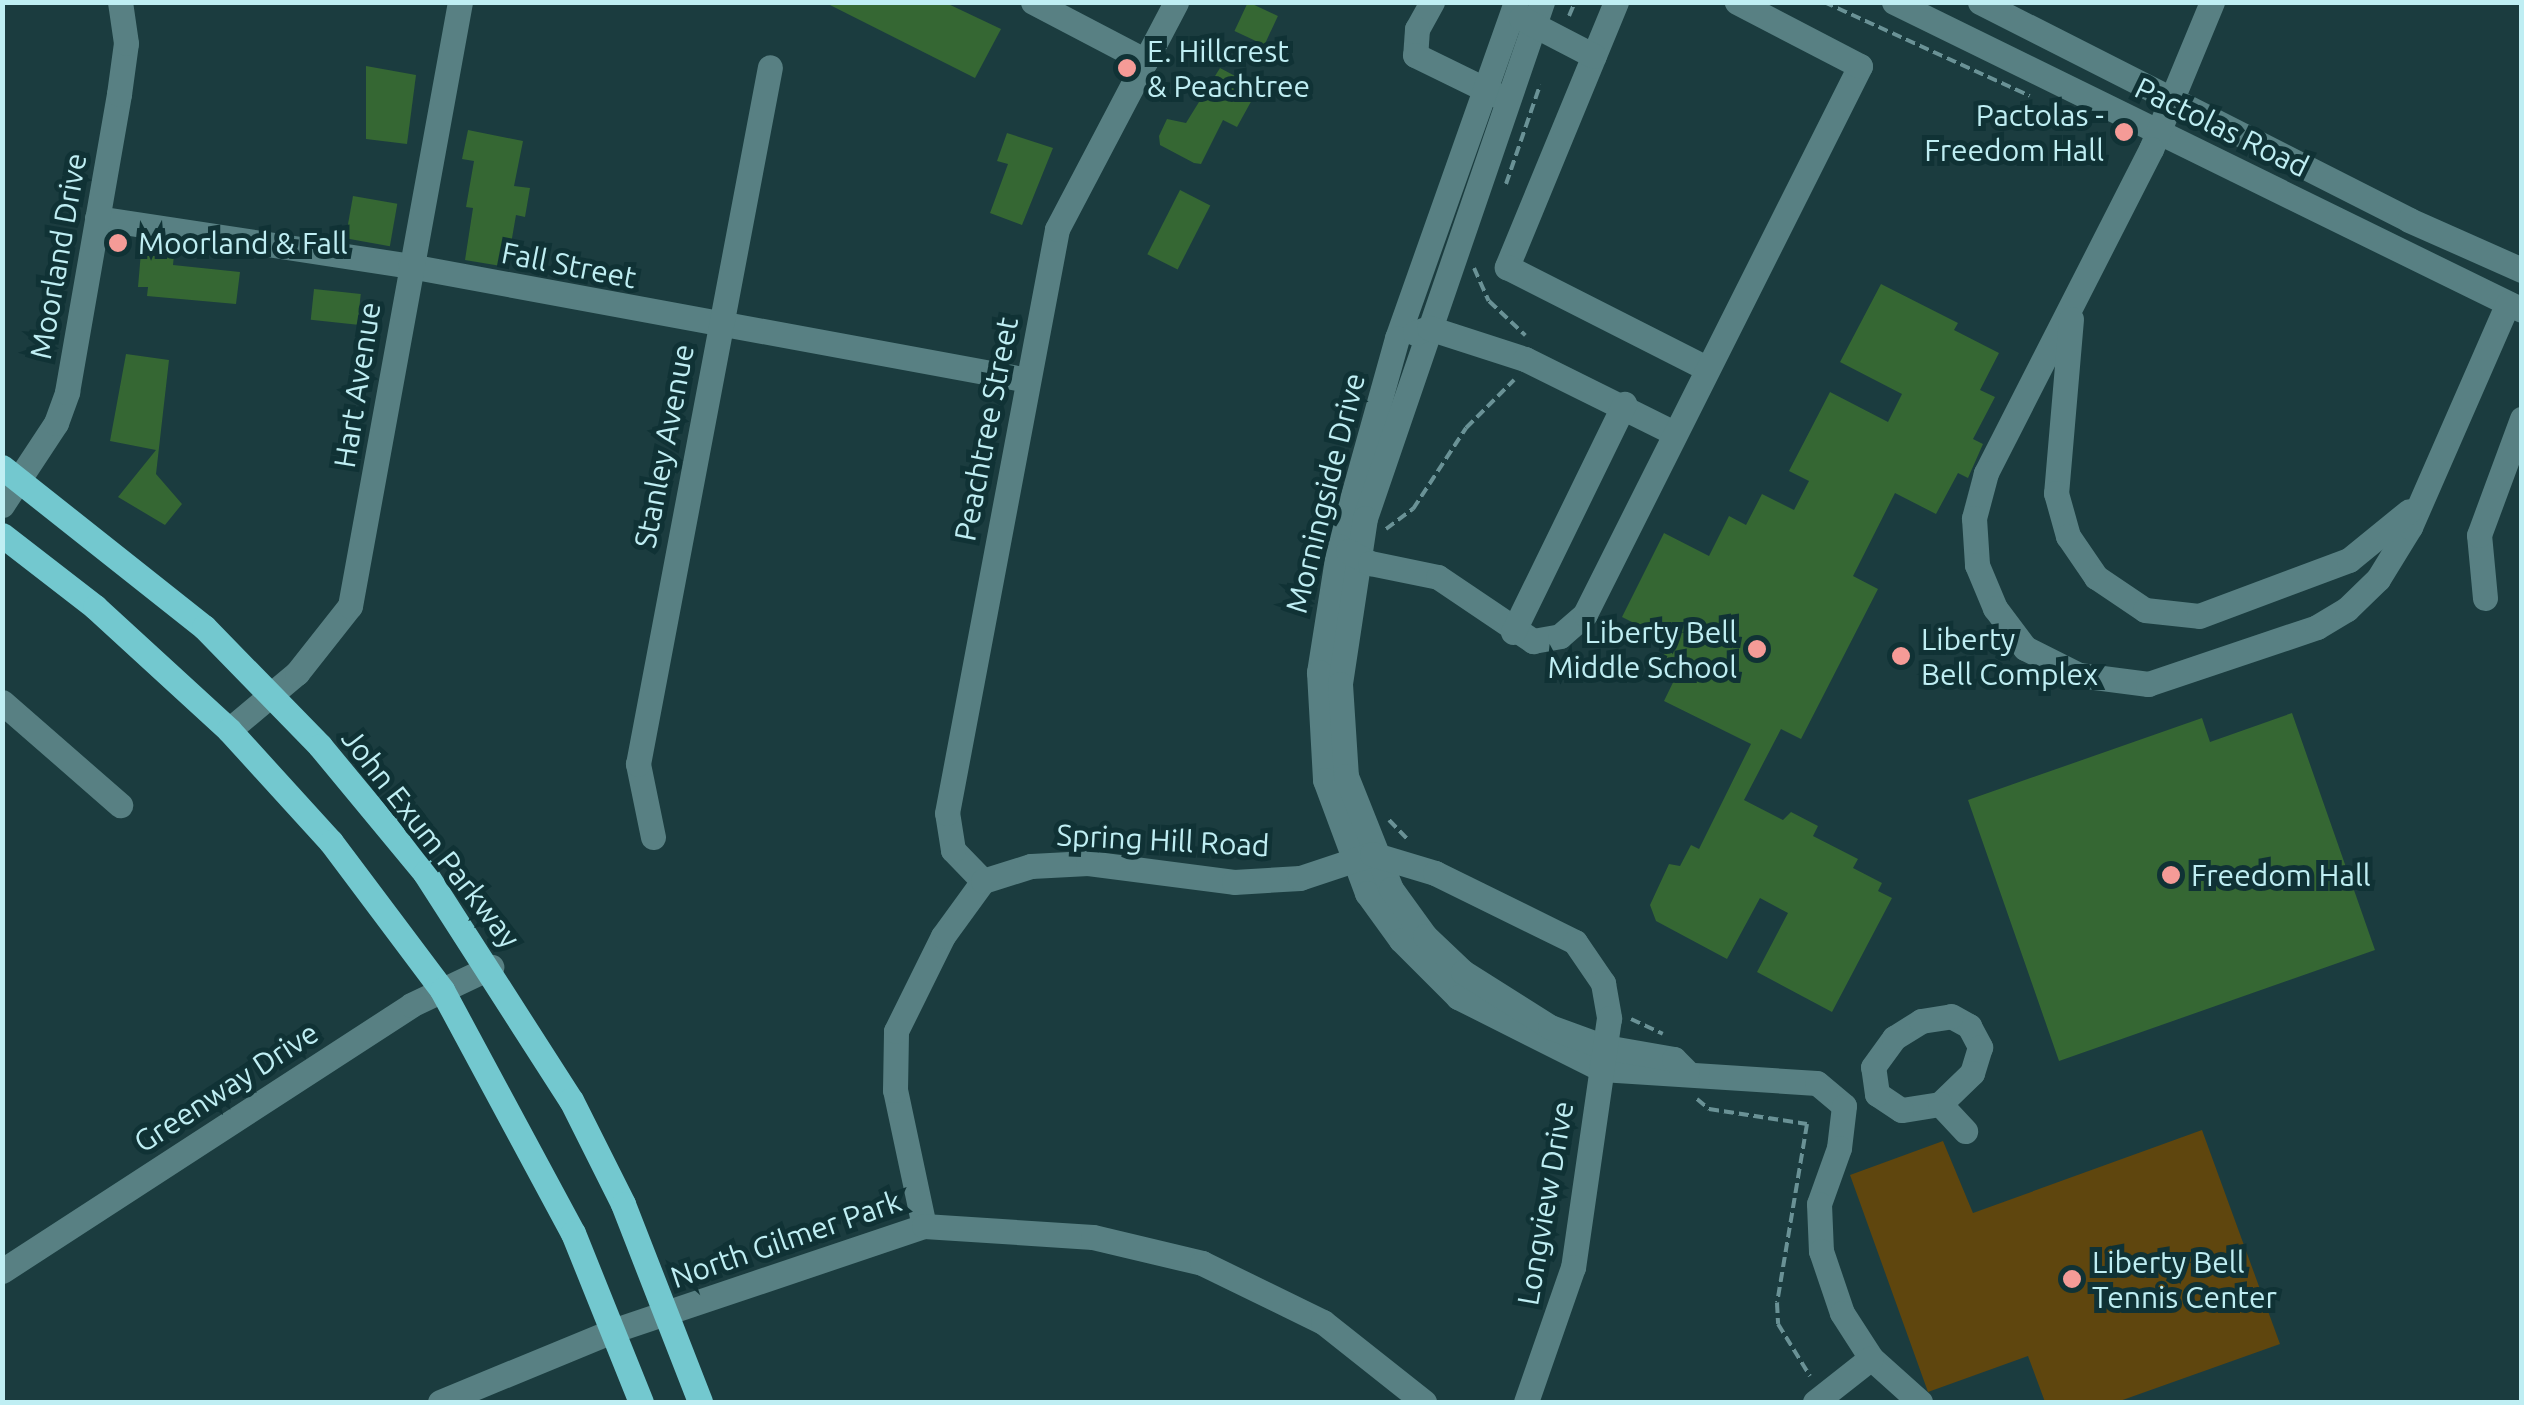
<!DOCTYPE html>
<html>
<head>
<meta charset="utf-8">
<style>
  body { margin:0 }
  #map { position:relative; width:2524px; height:1405px; overflow:hidden; background:#1b3c3f; font-family:Ubuntu,sans-serif }
  div>[style] { position:absolute }
  [style*='--x'] { left:calc(var(--x)*1px); top:calc(var(--y)*1px); width:calc(var(--w)*1px); rotate:calc(var(--a)*1deg) }
  .green>* { inset:0; background:#5f460e }
  .building>* { inset:0; background:#356733; transform-origin:0 0 }
  .path>* { height:4px; margin-top:-2px; transform-origin:0; background:repeating-linear-gradient(90deg,#6a9296 0 10px,transparent 0 15px) }
  .minor>* { height:25px; margin:-12.5px; padding:0 12.5px; transform-origin:12.5px; border-radius:12.5px; background:#588083 }
  .major>* { height:25px; margin:-12.5px; padding:0 12.5px; transform-origin:12.5px; border-radius:12.5px; background:#73c8cf }
  .dots>* { width:28px; height:28px; translate:-50% -50%; box-sizing:border-box; border:5px solid #103235; border-radius:50% }
  span { translate:-50% -50%; white-space:nowrap; text-align:center; line-height:1.15; -webkit-text-stroke:10px #103235; paint-order:stroke }
  .poi-label { font-size:30px; color:#bfeef3 }
  .left { translate:0 -50%; text-align:left }
  .right { translate:-100% -50%; text-align:right }
  .street-label { font-size:30px; color:#bfeef3 }
  .frame { position:absolute; inset:0; border:5px solid #bfeef3; pointer-events:none }
</style>
</head>
<body>
<div id="map">
  <div class="green">
    <i style="clip-path:polygon(2202px 1130px,2280px 1344px,2117px 1402px,2045px 1402px,2028px 1356px,1928px 1392px,1850px 1175px,1943px 1141px,1973px 1213px)"></i>
  </div>
  <div class="building">
    <i style="clip-path:polygon(824px 2px,944px 2px,1001px 29px,975px 78px)"></i>
    <i style="left:1248px;top:2px;width:33px;height:32px;rotate:25deg"></i>
    <i style="clip-path:polygon(366px 66px,416px 75px,407px 144px,366px 139px)"></i>
    <i style="clip-path:polygon(1220px 68px,1237px 77px,1232px 87px,1253px 98px,1237px 127px,1223px 120px,1201px 164px,1194px 163px,1160px 145px,1159px 136px,1167px 119px,1186px 123px)"></i>
    <i style="clip-path:polygon(468px 130px,523px 141px,514px 186px,530px 188px,525px 217px,516px 215px,507px 267px,465px 260px,473px 208px,466px 207px,474px 161px,462px 159px)"></i>
    <i style="clip-path:polygon(1007px 133px,1053px 148px,1022px 225px,990px 213px,1008px 164px,997px 161px)"></i>
    <i style="left:1180px;top:190px;width:34px;height:72px;rotate:27deg"></i>
    <i style="left:353px;top:196px;width:45px;height:43px;rotate:10deg"></i>
    <i style="clip-path:polygon(141px 252px,174px 255px,173px 265px,240px 272px,236px 304px,147px 296px,148px 287px,138px 287px)"></i>
    <i style="clip-path:polygon(1881px 284px,1958px 323px,1954px 330px,1999px 353px,1980px 390px,1995px 397px,1973px 439px,1983px 444px,1968px 478px,1958px 473px,1936px 514px,1895px 493px,1853px 576px,1878px 589px,1801px 739px,1781px 729px,1744px 800px,1783px 820px,1791px 812px,1818px 826px,1813px 836px,1858px 859px,1853px 868px,1882px 883px,1878px 891px,1892px 898px,1832px 1012px,1757px 972px,1788px 913px,1760px 898px,1727px 959px,1656px 921px,1650px 905px,1669px 864px,1680px 866px,1691px 845px,1699px 849px,1751px 744px,1664px 701px,1681px 666px,1662px 657px,1670px 641px,1622px 617px,1664px 533px,1709px 556px,1729px 516px,1746px 525px,1762px 494px,1794px 510px,1809px 481px,1789px 471px,1830px 392px,1888px 422px,1902px 394px,1840px 362px)"></i>
    <i style="left:314px;top:289px;width:47px;height:31px;rotate:6deg"></i>
    <i style="clip-path:polygon(126px 354px,169px 360px,156px 474px,182px 504px,165px 525px,118px 497px,156px 450px,110px 441px)"></i>
    <i style="clip-path:polygon(2292px 713px,2375px 950px,2059px 1061px,1968px 800px,2202px 718px,2210px 742px)"></i>
  </div>
  <div class="path">
    <i style="--x:1824;--y:2;--w:226;--a:24.5"></i>
    <i style="--x:1569;--y:16;--w:15;--a:-67"></i>
    <i style="--x:1506;--y:184;--w:105;--a:-71"></i>
    <i style="--x:1474;--y:268;--w:36;--a:66"></i>
    <i style="--x:1489;--y:301;--w:50;--a:43.4"></i>
    <i style="--x:1386;--y:529;--w:34;--a:-37"></i>
    <i style="--x:1413;--y:509;--w:97;--a:-56.8"></i>
    <i style="--x:1466;--y:428;--w:68;--a:-45"></i>
    <i style="--x:1389;--y:820;--w:29;--a:46"></i>
    <i style="--x:1631;--y:1019;--w:35;--a:25"></i>
    <i style="--x:1697;--y:1099;--w:16;--a:40"></i>
    <i style="--x:1709;--y:1109;--w:99;--a:8.7"></i>
    <i style="--x:1807;--y:1124;--w:181;--a:99.5"></i>
    <i style="--x:1777;--y:1303;--w:21;--a:87"></i>
    <i style="--x:1778;--y:1324;--w:61;--a:58.4"></i>
  </div>
  <div class="minor">
    <i style="--x:1033;--y:2;--w:127;--a:27.6"></i>
    <i style="--x:1432;--y:2;--w:31;--a:119"></i>
    <i style="--x:1417;--y:29;--w:26;--a:94"></i>
    <i style="--x:1415;--y:55;--w:91;--a:26"></i>
    <i style="--x:1516;--y:2;--w:356;--a:109.5"></i>
    <i style="--x:1397;--y:338;--w:216;--a:105.6"></i>
    <i style="--x:1339;--y:546;--w:128;--a:99"></i>
    <i style="--x:1319;--y:672;--w:108;--a:86.8"></i>
    <i style="--x:1325;--y:780;--w:121;--a:69.6"></i>
    <i style="--x:1367;--y:893;--w:58;--a:54.1"></i>
    <i style="--x:1401;--y:940;--w:81;--a:45"></i>
    <i style="--x:1458;--y:997;--w:160;--a:26.7"></i>
    <i style="--x:1601;--y:1069;--w:216;--a:3.7"></i>
    <i style="--x:1817;--y:1083;--w:35;--a:40"></i>
    <i style="--x:1844;--y:1106;--w:42;--a:96.8"></i>
    <i style="--x:1839;--y:1148;--w:59;--a:109.7"></i>
    <i style="--x:1819;--y:1204;--w:47;--a:87.6"></i>
    <i style="--x:1821;--y:1251;--w:65;--a:71.3"></i>
    <i style="--x:1842;--y:1313;--w:54;--a:57.2"></i>
    <i style="--x:1871;--y:1358;--w:66;--a:41.9"></i>
    <i style="--x:1542;--y:2;--w:546;--a:108.93"></i>
    <i style="--x:1365;--y:518;--w:168;--a:98.6"></i>
    <i style="--x:1340;--y:684;--w:92;--a:86.3"></i>
    <i style="--x:1346;--y:776;--w:122;--a:68.3"></i>
    <i style="--x:1391;--y:889;--w:58;--a:54.1"></i>
    <i style="--x:1425;--y:936;--w:52;--a:43.5"></i>
    <i style="--x:1463;--y:972;--w:103;--a:32.3"></i>
    <i style="--x:1550;--y:1027;--w:59;--a:20"></i>
    <i style="--x:1605;--y:1047;--w:70;--a:9.9"></i>
    <i style="--x:1674;--y:1059;--w:18;--a:45"></i>
    <i style="--x:1616;--y:2;--w:287;--a:112.4"></i>
    <i style="--x:1507;--y:267;--w:221;--a:26.9"></i>
    <i style="--x:1894;--y:2;--w:699;--a:26.13"></i>
    <i style="--x:1980;--y:2;--w:481;--a:26.9"></i>
    <i style="--x:2409;--y:220;--w:124;--a:23.9"></i>
    <i style="--x:2212;--y:2;--w:159;--a:112.5"></i>
    <i style="--x:2151;--y:149;--w:364;--a:117"></i>
    <i style="--x:1986;--y:473;--w:47;--a:104.9"></i>
    <i style="--x:1974;--y:518;--w:47;--a:86.3"></i>
    <i style="--x:1977;--y:565;--w:47;--a:67.3"></i>
    <i style="--x:1995;--y:608;--w:50;--a:53.1"></i>
    <i style="--x:2025;--y:648;--w:60;--a:26.6"></i>
    <i style="--x:2079;--y:675;--w:70;--a:7.4"></i>
    <i style="--x:2148;--y:684;--w:178;--a:-18.6"></i>
    <i style="--x:2317;--y:627;--w:35;--a:-31"></i>
    <i style="--x:2347;--y:609;--w:43;--a:-44.1"></i>
    <i style="--x:2378;--y:579;--w:61;--a:-58.4"></i>
    <i style="--x:2410;--y:527;--w:244;--a:-66.4"></i>
    <i style="--x:1521;--y:18;--w:82;--a:27.5"></i>
    <i style="--x:97;--y:218;--w:317;--a:8.7"></i>
    <i style="--x:410;--y:266;--w:628;--a:10.45"></i>
    <i style="--x:2071;--y:319;--w:175;--a:94.9"></i>
    <i style="--x:2056;--y:493;--w:45;--a:74.4"></i>
    <i style="--x:2068;--y:536;--w:50;--a:55.7"></i>
    <i style="--x:2096;--y:577;--w:59;--a:34"></i>
    <i style="--x:2145;--y:610;--w:54;--a:6.3"></i>
    <i style="--x:2199;--y:616;--w:160;--a:-20.5"></i>
    <i style="--x:2349;--y:560;--w:77;--a:-39.2"></i>
    <i style="--x:1415;--y:333;--w:15;--a:-20"></i>
    <i style="--x:1429;--y:328;--w:101;--a:17.9"></i>
    <i style="--x:1525;--y:359;--w:164;--a:26.4"></i>
    <i style="--x:2;--y:505;--w:98;--a:-56.6"></i>
    <i style="--x:56;--y:423;--w:33;--a:-70"></i>
    <i style="--x:67;--y:392;--w:303;--a:-80.1"></i>
    <i style="--x:119;--y:94;--w:51;--a:-82.2"></i>
    <i style="--x:126;--y:43;--w:41;--a:-98.3"></i>
    <i style="--x:1348;--y:551;--w:25;--a:29"></i>
    <i style="--x:1370;--y:563;--w:69;--a:11.6"></i>
    <i style="--x:1438;--y:577;--w:115;--a:34"></i>
    <i style="--x:1533;--y:641;--w:27;--a:-10"></i>
    <i style="--x:1560;--y:636;--w:33;--a:-41"></i>
    <i style="--x:1585;--y:614;--w:613;--a:-63.35"></i>
    <i style="--x:1860;--y:66;--w:139;--a:-152.5"></i>
    <i style="--x:2485;--y:598;--w:63;--a:-95.4"></i>
    <i style="--x:2479;--y:535;--w:124;--a:-69.7"></i>
    <i style="--x:1513;--y:632;--w:254;--a:-64"></i>
    <i style="--x:2;--y:702;--w:157;--a:41.1"></i>
    <i style="--x:229;--y:730;--w:89;--a:-40"></i>
    <i style="--x:297;--y:673;--w:85;--a:-51.7"></i>
    <i style="--x:350;--y:606;--w:614;--a:-79.68"></i>
    <i style="--x:653;--y:837;--w:75;--a:-101.6"></i>
    <i style="--x:638;--y:764;--w:709;--a:-79.28"></i>
    <i style="--x:983;--y:881;--w:43;--a:-134.1"></i>
    <i style="--x:953;--y:850;--w:37;--a:-99"></i>
    <i style="--x:947;--y:813;--w:594;--a:-79.33"></i>
    <i style="--x:1057;--y:229;--w:256;--a:-62.3"></i>
    <i style="--x:1951;--y:1016;--w:21;--a:29"></i>
    <i style="--x:1969;--y:1026;--w:24;--a:62"></i>
    <i style="--x:1980;--y:1047;--w:27;--a:107"></i>
    <i style="--x:1972;--y:1073;--w:45;--a:135.9"></i>
    <i style="--x:1940;--y:1104;--w:39;--a:171"></i>
    <i style="--x:1901;--y:1110;--w:29;--a:-146"></i>
    <i style="--x:1877;--y:1094;--w:27;--a:-98"></i>
    <i style="--x:1873;--y:1067;--w:36;--a:-54"></i>
    <i style="--x:1894;--y:1038;--w:32;--a:-32"></i>
    <i style="--x:1921;--y:1021;--w:30;--a:-9"></i>
    <i style="--x:1940;--y:1104;--w:37;--a:47"></i>
    <i style="--x:924;--y:1226;--w:139;--a:-102"></i>
    <i style="--x:895;--y:1090;--w:59;--a:-89"></i>
    <i style="--x:896;--y:1031;--w:106;--a:-63.7"></i>
    <i style="--x:943;--y:936;--w:68;--a:-54"></i>
    <i style="--x:983;--y:881;--w:50;--a:-17.4"></i>
    <i style="--x:1031;--y:866;--w:57;--a:-3"></i>
    <i style="--x:1088;--y:863;--w:147;--a:7.4"></i>
    <i style="--x:1234;--y:882;--w:66;--a:-3.5"></i>
    <i style="--x:1300;--y:878;--w:76;--a:-18.4"></i>
    <i style="--x:1372;--y:854;--w:66;--a:16.8"></i>
    <i style="--x:1435;--y:873;--w:156;--a:26.2"></i>
    <i style="--x:1575;--y:942;--w:50;--a:55.7"></i>
    <i style="--x:1603;--y:983;--w:36;--a:80"></i>
    <i style="--x:1609;--y:1018;--w:252;--a:98.2"></i>
    <i style="--x:1573;--y:1267;--w:143;--a:109.2"></i>
    <i style="--x:2;--y:1271;--w:488;--a:-33"></i>
    <i style="--x:411;--y:1005;--w:89;--a:-25.4"></i>
    <i style="--x:440;--y:1402;--w:189;--a:-22.4"></i>
    <i style="--x:615;--y:1330;--w:326;--a:-18.6"></i>
    <i style="--x:924;--y:1226;--w:169;--a:3.7"></i>
    <i style="--x:1093;--y:1237;--w:112;--a:13.4"></i>
    <i style="--x:1202;--y:1263;--w:135;--a:26"></i>
    <i style="--x:1323;--y:1322;--w:129;--a:38.4"></i>
    <i style="--x:1815;--y:1402;--w:71;--a:-38.2"></i>
  </div>
  <div class="major">
    <i style="--x:2;--y:467;--w:258;--a:38.4"></i>
    <i style="--x:204;--y:627;--w:166;--a:45.7"></i>
    <i style="--x:320;--y:746;--w:165;--a:50.4"></i>
    <i style="--x:425;--y:873;--w:270;--a:57.3"></i>
    <i style="--x:571;--y:1100;--w:116;--a:63.4"></i>
    <i style="--x:623;--y:1204;--w:212;--a:68.7"></i>
    <i style="--x:2;--y:535;--w:118;--a:37.7"></i>
    <i style="--x:95;--y:607;--w:182;--a:42.5"></i>
    <i style="--x:229;--y:730;--w:151;--a:47.7"></i>
    <i style="--x:331;--y:842;--w:185;--a:53.1"></i>
    <i style="--x:442;--y:990;--w:276;--a:61.7"></i>
    <i style="--x:573;--y:1233;--w:182;--a:68.1"></i>
  </div>
  <div class="dots">
    <i style="left:1127px;top:68px;background:#f59b97"></i>
    <i style="left:2124px;top:132px;background:#f59b97"></i>
    <i style="left:118px;top:243px;background:#f59b97"></i>
    <i style="left:1757px;top:649px;background:#f59b97"></i>
    <i style="left:1901px;top:656px;background:#f59b97"></i>
    <i style="left:2171px;top:875px;background:#f59b97"></i>
    <i style="left:2072px;top:1279px;background:#f59b97"></i>
  </div>
  <div class="poi-label">
    <span class="left" style="left:1147px;top:68px">E. Hillcrest<br>&amp; Peachtree</span>
    <span class="right" style="left:2104px;top:132px">Pactolas -<br>Freedom Hall</span>
    <span class="left" style="left:138px;top:243px">Moorland &amp; Fall</span>
    <span class="right" style="left:1737px;top:649px">Liberty Bell<br>Middle School</span>
    <span class="left" style="left:1921px;top:656px">Liberty<br>Bell Complex</span>
    <span class="left" style="left:2191px;top:875px">Freedom Hall</span>
    <span class="left" style="left:2092px;top:1279px">Liberty Bell<br>Tennis Center</span>
  </div>
  <div class="street-label">
    <span style="left:2222px;top:127px;rotate:26deg">Pactolas Road</span>
    <span style="left:58px;top:256px;rotate:-80deg">Moorland Drive</span>
    <span style="left:569px;top:265px;rotate:11deg">Fall Street</span>
    <span style="left:357px;top:385px;rotate:-81deg">Hart Avenue</span>
    <span style="left:986px;top:429px;rotate:-79deg">Peachtree Street</span>
    <span style="left:664px;top:446px;rotate:-79deg">Stanley Avenue</span>
    <span style="left:1325px;top:493px;rotate:-76deg">Morningside Drive</span>
    <span style="left:431px;top:838px;rotate:52deg">John Exum Parkway</span>
    <span style="left:1163px;top:840px;rotate:3deg">Spring Hill Road</span>
    <span style="left:226px;top:1087px;rotate:-33deg">Greenway Drive</span>
    <span style="left:1545px;top:1203px;rotate:-80deg">Longview Drive</span>
    <span style="left:786px;top:1239px;rotate:-19deg">North Gilmer Park</span>
  </div>
  <div class="frame"></div>
</div>
</body>
</html>
